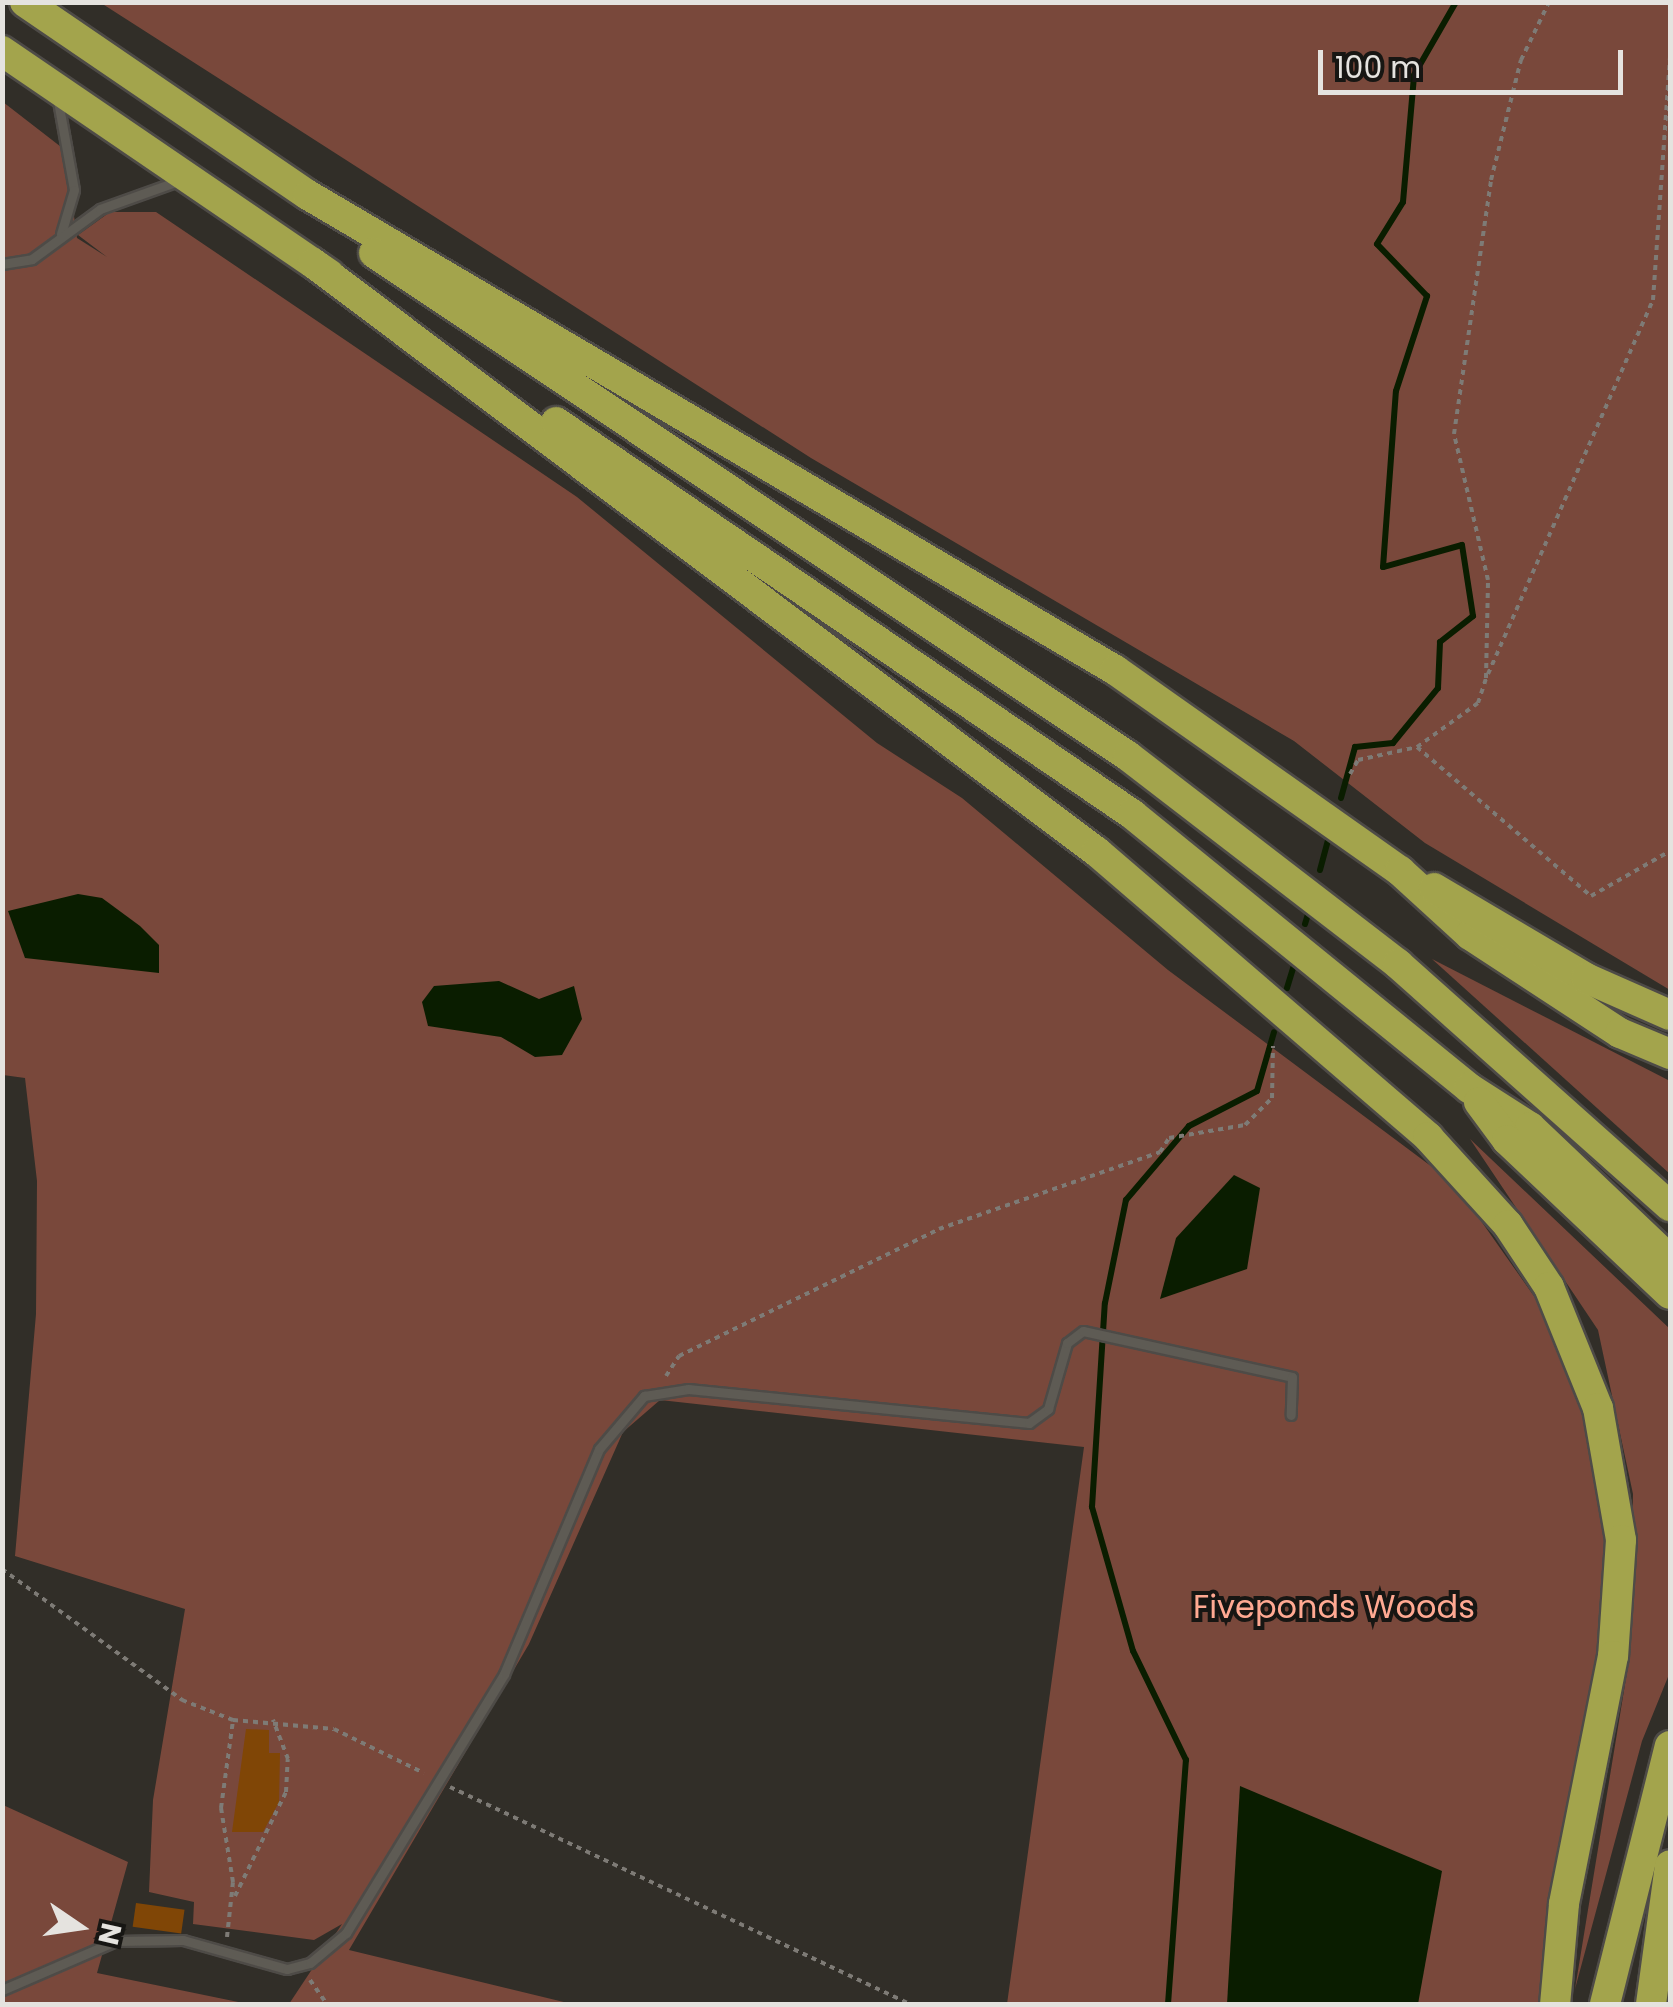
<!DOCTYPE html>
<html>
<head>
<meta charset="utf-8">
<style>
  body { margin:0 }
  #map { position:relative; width:1673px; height:2007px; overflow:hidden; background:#312e28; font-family:Poppins,sans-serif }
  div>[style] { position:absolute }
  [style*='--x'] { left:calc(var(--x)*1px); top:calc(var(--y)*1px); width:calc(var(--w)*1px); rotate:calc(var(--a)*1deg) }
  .green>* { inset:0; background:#79483b }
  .water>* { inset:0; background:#0a1d00 }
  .stream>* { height:6px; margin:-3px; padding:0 3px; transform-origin:3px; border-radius:3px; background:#0a1d00 }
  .building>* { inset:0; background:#804606; transform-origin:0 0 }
  .path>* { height:4px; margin-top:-2px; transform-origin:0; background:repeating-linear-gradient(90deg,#7e7b76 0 5px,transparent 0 10px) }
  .roads { filter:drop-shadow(2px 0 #4e4b47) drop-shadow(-2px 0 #4e4b47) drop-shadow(0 2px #4e4b47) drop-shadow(0 -2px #4e4b47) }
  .service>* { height:9px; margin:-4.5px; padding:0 4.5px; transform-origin:4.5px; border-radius:4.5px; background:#5e5b54 }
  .motorway>* { height:30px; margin:-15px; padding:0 15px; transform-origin:15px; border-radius:15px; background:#a3a44c }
  span { translate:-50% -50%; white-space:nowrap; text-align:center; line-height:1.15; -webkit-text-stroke:8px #171613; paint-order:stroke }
  .park-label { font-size:32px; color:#ffa992 }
  .frame { position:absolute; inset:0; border:5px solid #e5e3df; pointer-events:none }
  .north { position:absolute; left:30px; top:1877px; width:100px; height:100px; -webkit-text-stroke:8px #171613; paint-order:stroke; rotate:103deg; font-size:28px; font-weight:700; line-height:40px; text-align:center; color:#e5e3df }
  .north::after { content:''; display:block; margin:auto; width:35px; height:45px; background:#e5e3df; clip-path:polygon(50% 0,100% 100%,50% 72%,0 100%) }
  .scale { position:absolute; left:1318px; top:50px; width:305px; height:45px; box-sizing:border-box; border:5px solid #e5e3df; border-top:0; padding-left:12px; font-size:30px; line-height:35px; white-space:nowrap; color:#e5e3df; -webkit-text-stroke:8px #171613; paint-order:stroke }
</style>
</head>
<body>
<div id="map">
  <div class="green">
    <i style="clip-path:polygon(101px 3px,1670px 3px,1670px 990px,1425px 843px,1294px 741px,811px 458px)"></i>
    <i style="clip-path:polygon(3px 102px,65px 150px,77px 238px,107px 257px,78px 235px,110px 212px,156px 212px,577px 497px,877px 743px,962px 798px,1168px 970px,1455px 1184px,1536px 1299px,1588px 1419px,1609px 1523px,1603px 1666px,1544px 2004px,1007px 2004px,1084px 1447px,660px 1400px,623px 1432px,529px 1644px,349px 1950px,572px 2004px,289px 2004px,342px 1924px,314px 1940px,193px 1924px,194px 1902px,149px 1892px,153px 1800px,185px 1609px,15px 1556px,36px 1314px,37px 1181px,25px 1078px,3px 1075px)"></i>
    <i style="clip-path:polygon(1432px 959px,1670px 1081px,1670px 1174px)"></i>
    <i style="clip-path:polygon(1470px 1139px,1670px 1329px,1670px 1672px,1642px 1741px,1575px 1989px,1629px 1660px,1633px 1494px,1598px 1330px)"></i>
    <i style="clip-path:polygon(3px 1805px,128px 1862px,97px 1973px,248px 2004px,3px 2004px)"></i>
  </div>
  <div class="water">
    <i style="clip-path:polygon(78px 894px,102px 898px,140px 926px,159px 945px,159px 973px,25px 958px,8px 911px)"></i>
    <i style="clip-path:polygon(499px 981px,539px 999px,574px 986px,582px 1019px,562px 1055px,535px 1057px,501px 1037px,428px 1026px,422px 1002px,434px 986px)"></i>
    <i style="clip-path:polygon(1234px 1175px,1260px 1188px,1247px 1269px,1160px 1299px,1176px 1238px)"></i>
    <i style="clip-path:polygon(1240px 1786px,1442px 1871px,1418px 2004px,1227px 2004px)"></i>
  </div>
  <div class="stream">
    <i style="--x:1341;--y:798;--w:53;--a:-74.6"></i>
    <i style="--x:1355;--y:747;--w:38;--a:-6"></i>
    <i style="--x:1393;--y:743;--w:71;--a:-50.7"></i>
    <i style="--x:1438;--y:688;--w:46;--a:-87.5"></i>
    <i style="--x:1440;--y:642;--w:42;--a:-38.2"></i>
    <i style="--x:1473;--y:616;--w:72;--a:-98.8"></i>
    <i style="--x:1462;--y:545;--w:82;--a:164.4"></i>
    <i style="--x:1383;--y:567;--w:176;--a:-85.8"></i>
    <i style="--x:1396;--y:391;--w:100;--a:-71.9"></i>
    <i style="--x:1427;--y:296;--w:72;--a:-133.9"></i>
    <i style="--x:1377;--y:244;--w:49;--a:-58.2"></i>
    <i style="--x:1403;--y:202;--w:127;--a:-85"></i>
    <i style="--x:1414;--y:75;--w:84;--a:-60.1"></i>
    <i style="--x:1320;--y:870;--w:30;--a:-75"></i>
    <i style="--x:1305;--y:924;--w:10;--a:-73"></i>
    <i style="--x:1287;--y:988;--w:21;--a:-73"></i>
    <i style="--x:1168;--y:2004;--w:245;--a:-85.8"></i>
    <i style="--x:1186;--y:1760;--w:121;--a:-115.9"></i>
    <i style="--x:1133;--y:1651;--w:150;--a:-105.9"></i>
    <i style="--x:1092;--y:1507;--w:204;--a:-86.4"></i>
    <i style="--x:1105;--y:1303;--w:105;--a:-78.5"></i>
    <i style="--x:1126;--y:1200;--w:97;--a:-49.6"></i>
    <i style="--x:1189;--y:1126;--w:76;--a:-27.2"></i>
    <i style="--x:1257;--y:1091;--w:61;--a:-73.9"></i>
  </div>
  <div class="building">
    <i style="clip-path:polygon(246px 1729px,269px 1730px,269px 1753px,280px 1753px,279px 1802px,263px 1832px,232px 1832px)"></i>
    <i style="left:136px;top:1903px;width:49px;height:24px;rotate:8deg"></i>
  </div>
  <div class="path">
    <i style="--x:1488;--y:674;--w:409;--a:-66.2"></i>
    <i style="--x:1653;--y:300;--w:244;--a:-86"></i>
    <i style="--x:1417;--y:747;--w:75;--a:-35.8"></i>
    <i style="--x:1478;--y:703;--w:26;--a:-72"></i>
    <i style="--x:1486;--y:678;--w:98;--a:-88.8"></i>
    <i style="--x:1488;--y:580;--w:150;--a:-103.1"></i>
    <i style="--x:1454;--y:434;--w:257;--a:-81.7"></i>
    <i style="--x:1491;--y:180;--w:124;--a:-76"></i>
    <i style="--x:1521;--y:60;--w:64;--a:-64.2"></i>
    <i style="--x:1350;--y:774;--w:16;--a:-60"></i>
    <i style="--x:1358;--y:760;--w:60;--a:-12.4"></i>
    <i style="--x:1417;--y:747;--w:229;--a:40.6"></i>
    <i style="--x:1591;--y:896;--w:91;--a:-29.7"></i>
    <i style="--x:666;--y:1376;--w:24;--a:-57"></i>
    <i style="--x:679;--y:1356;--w:289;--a:-26"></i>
    <i style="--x:939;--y:1229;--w:234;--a:-19.2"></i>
    <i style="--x:1160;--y:1152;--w:17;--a:-57"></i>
    <i style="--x:1169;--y:1138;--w:77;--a:-9.7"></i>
    <i style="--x:1245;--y:1125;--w:38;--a:-45"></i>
    <i style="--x:1272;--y:1098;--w:52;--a:-88.9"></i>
    <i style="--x:2;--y:1569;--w:223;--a:36"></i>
    <i style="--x:182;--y:1700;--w:55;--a:21.4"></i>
    <i style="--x:233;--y:1720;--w:101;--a:5.1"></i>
    <i style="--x:334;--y:1729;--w:100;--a:26.1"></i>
    <i style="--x:450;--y:1787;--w:509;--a:25.26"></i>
    <i style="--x:235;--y:1896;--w:116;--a:-63.9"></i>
    <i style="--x:286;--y:1792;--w:33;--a:-87"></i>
    <i style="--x:288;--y:1759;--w:42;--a:-111"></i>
    <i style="--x:227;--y:1937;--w:55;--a:-83.8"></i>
    <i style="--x:233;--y:1882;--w:75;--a:-99.2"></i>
    <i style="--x:221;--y:1808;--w:89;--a:-82.2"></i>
    <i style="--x:310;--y:1980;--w:29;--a:55"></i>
  </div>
  <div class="roads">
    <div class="service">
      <i style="--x:58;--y:101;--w:90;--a:79.8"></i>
      <i style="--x:74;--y:190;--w:46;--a:106.5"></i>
      <i style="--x:2;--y:264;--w:30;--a:-9"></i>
      <i style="--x:32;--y:259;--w:84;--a:-36.3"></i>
      <i style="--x:100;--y:209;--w:83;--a:-19.7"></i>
      <i style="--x:2;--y:1990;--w:124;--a:-23.3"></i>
      <i style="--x:116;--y:1941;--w:67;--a:-0.9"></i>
      <i style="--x:183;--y:1940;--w:108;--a:15.6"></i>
      <i style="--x:287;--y:1969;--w:24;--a:-15"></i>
      <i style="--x:310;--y:1963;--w:47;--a:-39.8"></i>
      <i style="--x:346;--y:1933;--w:303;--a:-58.6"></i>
      <i style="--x:504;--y:1674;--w:244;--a:-67.1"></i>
      <i style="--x:599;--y:1449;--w:70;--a:-49.7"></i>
      <i style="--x:644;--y:1396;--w:45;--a:-9"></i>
      <i style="--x:688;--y:1389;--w:343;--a:5.7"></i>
      <i style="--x:1029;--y:1423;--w:24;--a:-36"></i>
      <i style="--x:1048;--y:1409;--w:69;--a:-73.9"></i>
      <i style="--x:1067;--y:1343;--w:20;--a:-37"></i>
      <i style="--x:1083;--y:1331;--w:214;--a:12.4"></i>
      <i style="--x:1292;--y:1377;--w:38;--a:92"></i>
    </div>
    <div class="motorway">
      <i style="--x:25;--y:2;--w:343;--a:34.3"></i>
      <i style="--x:308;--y:195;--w:936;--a:30.48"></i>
      <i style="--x:1115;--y:670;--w:349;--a:35.2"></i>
      <i style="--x:1400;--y:871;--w:95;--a:42.4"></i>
      <i style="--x:1470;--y:935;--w:179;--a:33.2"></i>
      <i style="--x:1620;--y:1033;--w:54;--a:22.8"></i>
      <i style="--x:2;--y:51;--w:396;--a:34.3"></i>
      <i style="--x:374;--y:253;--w:906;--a:33.71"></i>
      <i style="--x:1128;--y:756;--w:341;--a:37.6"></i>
      <i style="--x:1398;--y:964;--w:364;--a:41.7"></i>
      <i style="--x:313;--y:263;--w:981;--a:36.92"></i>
      <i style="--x:1097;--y:852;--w:437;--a:40.7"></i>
      <i style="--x:1428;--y:1137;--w:119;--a:47.7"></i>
      <i style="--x:1508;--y:1225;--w:74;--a:56.5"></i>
      <i style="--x:1549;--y:1287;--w:131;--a:68"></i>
      <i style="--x:1598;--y:1408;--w:134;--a:80.1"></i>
      <i style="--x:1621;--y:1540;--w:116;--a:93.9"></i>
      <i style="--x:1613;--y:1656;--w:253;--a:101.2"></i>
      <i style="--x:1564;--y:1904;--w:100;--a:95.1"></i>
      <i style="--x:556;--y:422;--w:697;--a:34.24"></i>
      <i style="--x:1132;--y:814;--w:434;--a:39.1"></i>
      <i style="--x:1469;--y:1088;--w:72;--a:32.6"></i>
      <i style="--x:1530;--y:1127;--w:193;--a:43.5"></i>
      <i style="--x:1434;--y:888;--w:177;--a:30.6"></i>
      <i style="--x:1586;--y:978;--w:92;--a:23.8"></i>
      <i style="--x:1479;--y:1102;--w:47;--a:53.6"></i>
      <i style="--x:1507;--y:1140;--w:224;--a:43.4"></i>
      <i style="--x:1605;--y:2004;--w:266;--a:-75.9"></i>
      <i style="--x:1651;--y:2004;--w:140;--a:-82.2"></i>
    </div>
  </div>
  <div class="park-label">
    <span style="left:1334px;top:1607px">Fiveponds Woods</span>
  </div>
  <div class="frame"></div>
  <div class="north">N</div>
  <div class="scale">100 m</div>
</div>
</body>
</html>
